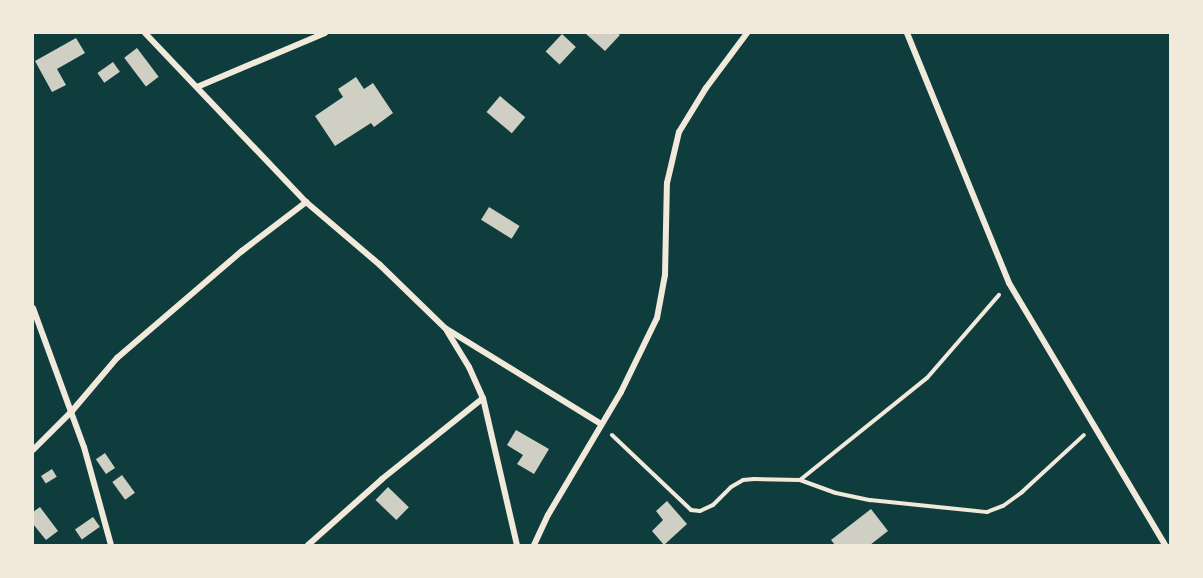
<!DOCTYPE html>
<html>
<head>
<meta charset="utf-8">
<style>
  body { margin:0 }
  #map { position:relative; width:1203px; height:578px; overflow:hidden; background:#0f3d3e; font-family:"Source Serif 4",serif }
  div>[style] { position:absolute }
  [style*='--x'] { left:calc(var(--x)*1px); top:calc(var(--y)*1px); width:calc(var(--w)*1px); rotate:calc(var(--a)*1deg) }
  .building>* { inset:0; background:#cfcfc3; transform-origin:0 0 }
  .path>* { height:4px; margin:-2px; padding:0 2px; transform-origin:2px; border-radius:2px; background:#f1e9da }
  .minor>* { height:6px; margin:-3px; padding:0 3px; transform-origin:3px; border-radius:3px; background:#f1e9da }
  span { translate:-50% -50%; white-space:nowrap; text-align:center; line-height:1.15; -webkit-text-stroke:6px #f1e9da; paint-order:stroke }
  .frame { position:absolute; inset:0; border:34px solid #f1e9da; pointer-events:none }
</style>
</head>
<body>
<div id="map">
  <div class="building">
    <i style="clip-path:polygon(585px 33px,617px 33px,620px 35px,605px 51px)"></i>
    <i style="left:562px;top:34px;width:19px;height:24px;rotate:43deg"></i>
    <i style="clip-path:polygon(76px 38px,85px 53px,57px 69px,66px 85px,52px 92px,35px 61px)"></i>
    <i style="left:137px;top:48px;width:36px;height:16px;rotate:53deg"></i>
    <i style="left:113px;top:62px;width:12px;height:19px;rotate:55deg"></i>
    <i style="clip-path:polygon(356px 77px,364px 89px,373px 83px,393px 113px,374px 127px,371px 123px,335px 146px,315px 116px,343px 97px,338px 89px)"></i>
    <i style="left:500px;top:96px;width:33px;height:21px;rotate:40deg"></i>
    <i style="left:489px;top:207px;width:36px;height:15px;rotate:32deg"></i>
    <i style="clip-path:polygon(516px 430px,549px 449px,534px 474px,517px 464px,523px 455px,507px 445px)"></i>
    <i style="left:105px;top:453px;width:18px;height:11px;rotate:56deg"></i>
    <i style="left:52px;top:469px;width:9px;height:13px;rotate:58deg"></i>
    <i style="left:122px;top:475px;width:22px;height:12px;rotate:54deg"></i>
    <i style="left:388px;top:487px;width:29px;height:18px;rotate:44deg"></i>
    <i style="clip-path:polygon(667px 501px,687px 524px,664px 545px,652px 531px,663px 520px,656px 511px)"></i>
    <i style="clip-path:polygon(40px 507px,58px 531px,46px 540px,33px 524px,33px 512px)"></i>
    <i style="clip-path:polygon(871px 509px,888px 531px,870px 545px,835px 545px,831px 540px)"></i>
    <i style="left:93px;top:517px;width:12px;height:22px;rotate:55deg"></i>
  </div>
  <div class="path">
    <i style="--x:612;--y:435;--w:109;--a:43.5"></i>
    <i style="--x:691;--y:510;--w:9;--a:6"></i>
    <i style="--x:700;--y:511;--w:14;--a:-25"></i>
    <i style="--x:713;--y:505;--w:25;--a:-45"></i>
    <i style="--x:731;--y:487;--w:14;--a:-30"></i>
    <i style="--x:743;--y:480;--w:11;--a:-5"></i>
    <i style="--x:754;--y:479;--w:46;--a:1.2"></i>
    <i style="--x:800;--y:480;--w:38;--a:20"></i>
    <i style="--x:836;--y:493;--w:35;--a:12"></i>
    <i style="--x:870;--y:500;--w:118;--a:5.9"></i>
    <i style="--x:987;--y:512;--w:17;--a:-21"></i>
    <i style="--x:1003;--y:506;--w:24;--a:-36"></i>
    <i style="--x:1022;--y:492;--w:84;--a:-42.6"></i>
    <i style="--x:800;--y:480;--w:163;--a:-38.8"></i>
    <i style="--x:927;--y:378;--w:110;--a:-49.1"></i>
  </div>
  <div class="minor">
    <i style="--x:145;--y:33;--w:233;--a:46.4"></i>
    <i style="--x:306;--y:202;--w:97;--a:40.4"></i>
    <i style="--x:380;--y:265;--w:91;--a:44.1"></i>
    <i style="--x:445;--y:328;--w:183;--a:31.6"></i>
    <i style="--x:907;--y:33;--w:270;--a:67.8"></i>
    <i style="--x:1009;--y:283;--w:305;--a:59.2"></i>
    <i style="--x:197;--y:87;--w:139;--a:-22.9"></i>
    <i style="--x:33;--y:308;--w:148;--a:69.9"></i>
    <i style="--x:84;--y:447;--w:102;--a:74.6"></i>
    <i style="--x:447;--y:331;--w:42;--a:58.6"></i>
    <i style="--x:469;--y:367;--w:34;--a:66"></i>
    <i style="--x:483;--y:398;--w:151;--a:77"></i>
    <i style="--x:33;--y:450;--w:55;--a:-45"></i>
    <i style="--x:72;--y:411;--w:70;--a:-49.7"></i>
    <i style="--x:117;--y:358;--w:165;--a:-40.6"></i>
    <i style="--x:242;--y:251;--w:81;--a:-37.4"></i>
    <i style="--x:308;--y:545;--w:99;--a:-41.7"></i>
    <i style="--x:382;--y:479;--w:129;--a:-38.7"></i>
    <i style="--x:534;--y:545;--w:33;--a:-65"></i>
    <i style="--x:548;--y:515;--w:143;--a:-59.3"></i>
    <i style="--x:621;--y:392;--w:82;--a:-64.1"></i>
    <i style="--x:657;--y:318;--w:44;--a:-79.5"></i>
    <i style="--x:665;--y:275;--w:92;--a:-88.8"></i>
    <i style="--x:667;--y:183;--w:52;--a:-76.8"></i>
    <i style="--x:679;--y:132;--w:52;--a:-58.5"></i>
    <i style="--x:706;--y:88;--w:69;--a:-53.3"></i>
  </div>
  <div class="frame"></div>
</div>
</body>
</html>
